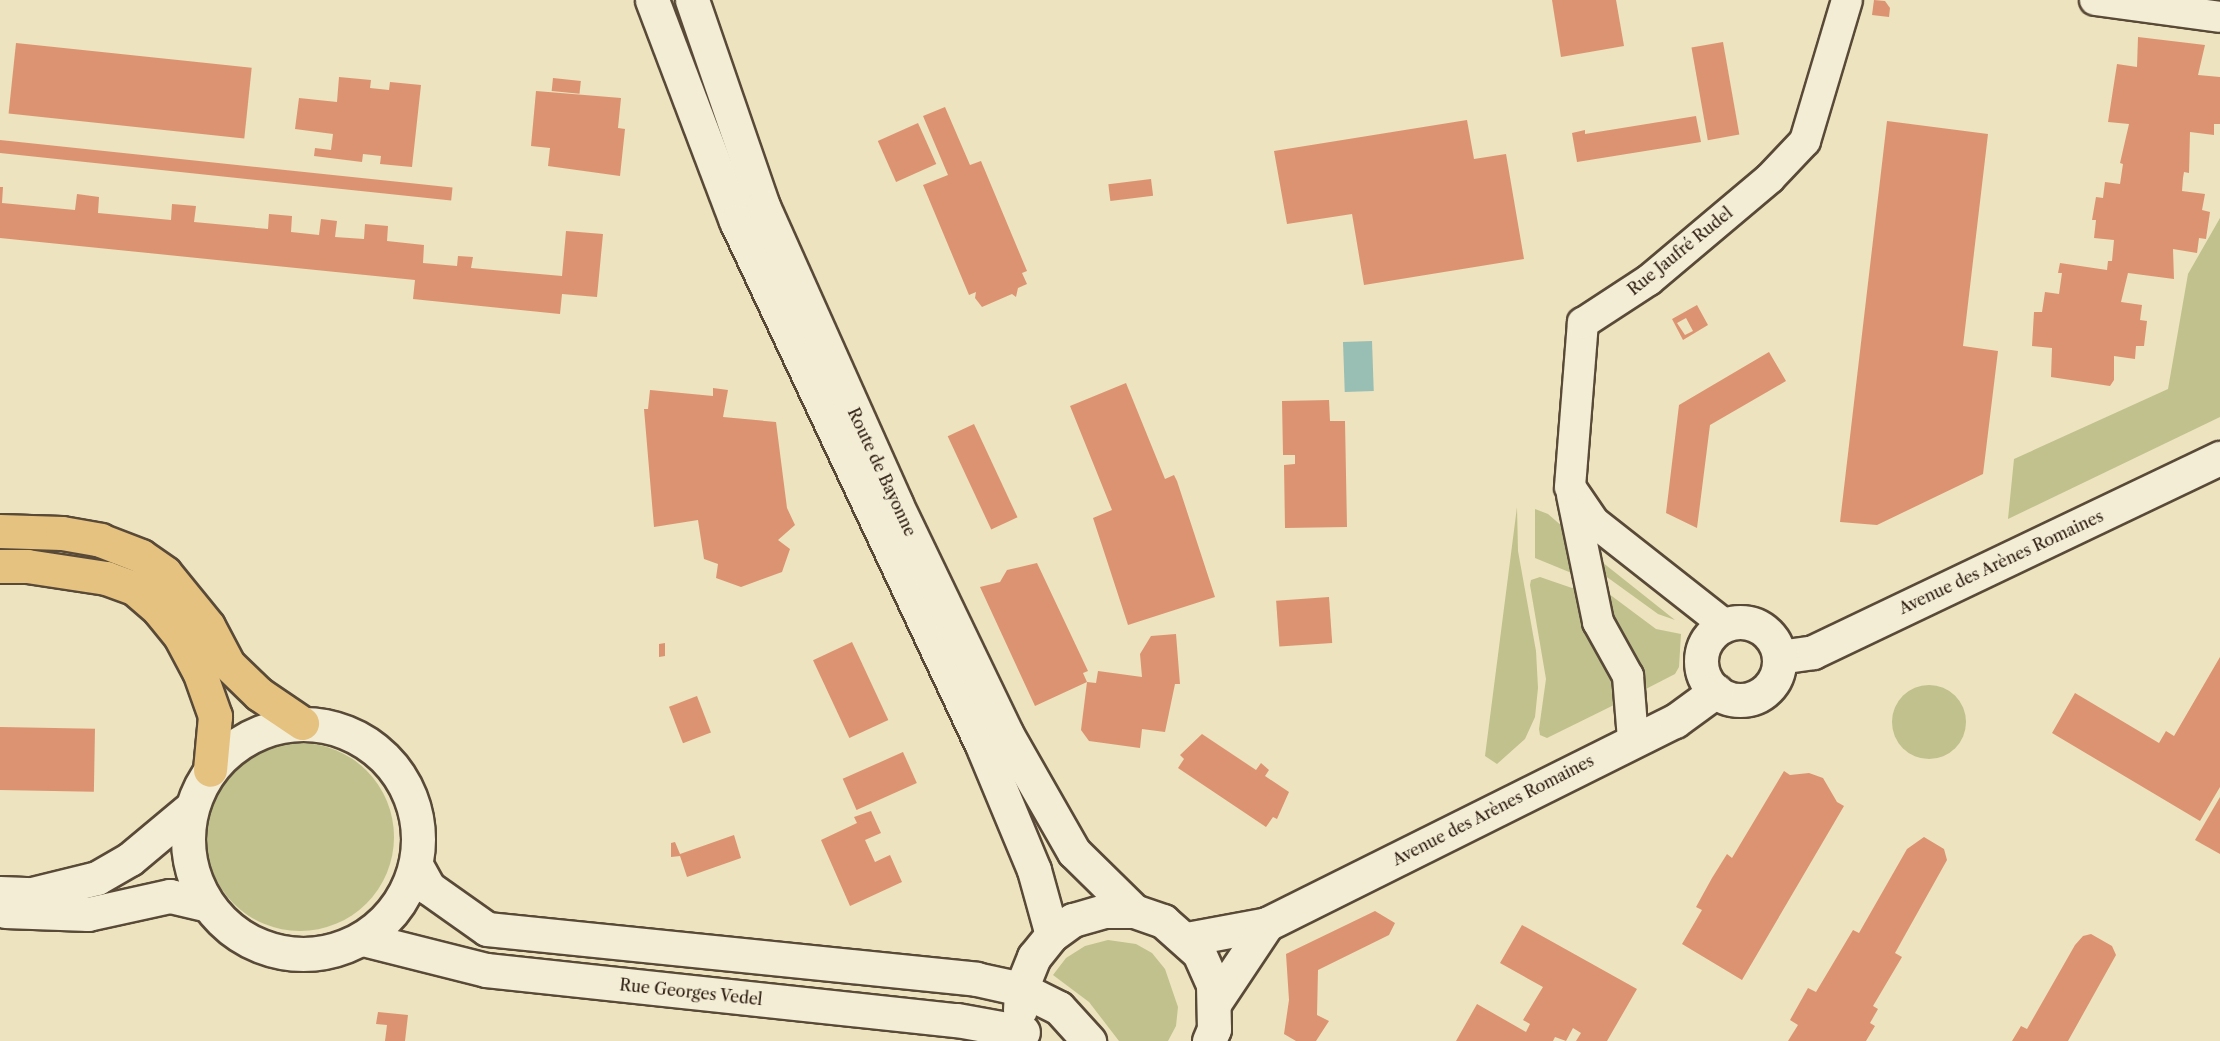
<!DOCTYPE html>
<html>
<head>
<meta charset="utf-8">
<style>
  body { margin:0 }
  #map { position:relative; width:2220px; height:1041px; overflow:hidden; background:#ede3bf; font-family:"Libre Caslon Text",serif }
  div>[style] { position:absolute }
  [style*='--x'] { left:calc(var(--x)*1px); top:calc(var(--y)*1px); width:calc(var(--w)*1px); rotate:calc(var(--a)*1deg) }
  .green>* { inset:0; background:#c0c18d }
  .round { border-radius:50% }
  .water>* { inset:0; background:#99beb4; transform-origin:0 0 }
  .building>* { inset:0; background:#dc9372; transform-origin:0 0 }
  .roads { filter:drop-shadow(2px 0 #594a38) drop-shadow(-2px 0 #594a38) drop-shadow(0 2px #594a38) drop-shadow(0 -2px #594a38) }
  .minor>* { height:30px; margin:-15px; padding:0 15px; transform-origin:15px; border-radius:15px; background:#f3edd5 }
  .tertiary>* { height:33px; margin:-16.5px; padding:0 16.5px; transform-origin:16.5px; border-radius:16.5px; background:#f3edd5 }
  .secondary>* { height:33px; margin:-16.5px; padding:0 16.5px; transform-origin:16.5px; border-radius:16.5px; background:#f3edd5 }
  .secondary>.ring { margin:-16.5px; padding:0; box-sizing:content-box; background:none; border:33px solid #f3edd5; border-radius:50% }
  .motorway>* { height:33px; margin:-16.5px; padding:0 16.5px; transform-origin:16.5px; border-radius:16.5px; background:#e6c280 }
  span { translate:-50% -50%; white-space:nowrap; text-align:center; line-height:1.15; -webkit-text-stroke:6px #f3edd5; paint-order:stroke }
  .street-label { font-size:16px; color:#28170b }
</style>
</head>
<body>
<div id="map">
  <div class="green">
    <i style="clip-path:polygon(2220px 218px,2220px 417px,2008px 519px,2014px 459px,2168px 389px,2188px 274px)"></i>
    <i style="clip-path:polygon(1517px 507px,1518px 551px,1536px 651px,1538px 688px,1535px 717px,1525px 739px,1497px 764px,1485px 756px)"></i>
    <i style="clip-path:polygon(1535px 509px,1548px 514px,1563px 527px,1572px 552px,1574px 574px,1535px 558px)"></i>
    <i style="clip-path:polygon(1596px 557px,1607px 566px,1675px 620px,1658px 614px,1600px 572px)"></i>
    <i style="clip-path:polygon(1540px 577px,1572px 588px,1582px 587px,1610px 665px,1618px 703px,1547px 738px,1540px 735px,1539px 729px,1546px 679px,1530px 585px,1531px 580px)"></i>
    <i style="clip-path:polygon(1605px 591px,1656px 629px,1681px 634px,1679px 667px,1675px 674px,1640px 692px,1609px 635px)"></i>
    <i class="round" style="left:1892px;top:685px;width:74px;height:74px"></i>
    <i class="round" style="left:206px;top:743px;width:188px;height:188px"></i>
    <i style="clip-path:polygon(1108px 940px,1136px 944px,1152px 953px,1165px 969px,1178px 1007px,1176px 1026px,1168px 1041px,1119px 1041px,1089px 1002px,1053px 975px,1066px 958px,1085px 946px)"></i>
  </div>
  <div class="water">
    <i style="left:1372px;top:341px;width:50px;height:29px;rotate:88deg"></i>
  </div>
  <div class="building">
    <i style="clip-path:polygon(1552px 0,1616px 0,1624px 46px,1561px 57px)"></i>
    <i style="clip-path:polygon(1874px 0,1885px 1px,1890px 8px,1889px 17px,1872px 15px)"></i>
    <i style="clip-path:polygon(2138px 37px,2205px 45px,2198px 75px,2220px 77px,2220px 124px,2214px 124px,2214px 135px,2190px 132px,2189px 173px,2184px 172px,2183px 178px,2182px 191px,2205px 194px,2202px 210px,2210px 212px,2206px 239px,2199px 238px,2197px 253px,2173px 249px,2174px 279px,2128px 273px,2121px 302px,2142px 305px,2140px 320px,2147px 321px,2144px 346px,2136px 346px,2135px 359px,2114px 356px,2114px 380px,2110px 386px,2051px 377px,2052px 348px,2032px 346px,2034px 312px,2042px 312px,2045px 292px,2059px 294px,2062px 273px,2058px 273px,2060px 263px,2107px 270px,2108px 261px,2112px 261px,2114px 240px,2094px 238px,2096px 220px,2092px 220px,2096px 197px,2103px 198px,2105px 182px,2120px 184px,2123px 164px,2120px 163px,2129px 124px,2108px 122px,2117px 64px,2137px 67px)"></i>
    <i style="left:1723px;top:42px;width:94px;height:32px;rotate:80deg"></i>
    <i style="left:16px;top:43px;width:237px;height:71px;rotate:6deg"></i>
    <i style="clip-path:polygon(339px 77px,371px 80px,370px 88px,389px 90px,390px 82px,421px 85px,412px 167px,380px 164px,381px 156px,363px 154px,362px 162px,314px 156px,315px 148px,331px 150px,333px 134px,295px 129px,299px 98px,337px 102px)"></i>
    <i style="left:553px;top:78px;width:28px;height:13px;rotate:6deg"></i>
    <i style="clip-path:polygon(536px 91px,621px 98px,618px 128px,625px 129px,620px 176px,548px 166px,550px 148px,531px 146px)"></i>
    <i style="clip-path:polygon(945px 107px,970px 165px,981px 161px,1027px 271px,1022px 273px,1027px 284px,1018px 288px,1016px 297px,1012px 294px,982px 307px,975px 298px,976px 292px,969px 295px,923px 185px,948px 175px,923px 116px)"></i>
    <i style="clip-path:polygon(1696px 116px,1701px 142px,1577px 162px,1572px 133px,1585px 130px,1585px 134px)"></i>
    <i style="clip-path:polygon(1467px 120px,1474px 159px,1506px 154px,1524px 259px,1364px 285px,1352px 214px,1287px 224px,1274px 151px)"></i>
    <i style="clip-path:polygon(1887px 121px,1988px 134px,1963px 346px,1998px 351px,1983px 474px,1877px 525px,1840px 522px)"></i>
    <i style="left:918px;top:123px;width:45px;height:44px;rotate:66deg"></i>
    <i style="left:0;top:140px;width:455px;height:13px;rotate:6deg"></i>
    <i style="left:1151px;top:179px;width:17px;height:43px;rotate:83deg"></i>
    <i style="clip-path:polygon(0 187px,3px 187px,2px 203px,75px 210px,77px 194px,99px 197px,98px 213px,171px 220px,172px 204px,196px 206px,194px 222px,268px 229px,269px 214px,292px 216px,291px 232px,319px 235px,321px 219px,337px 221px,335px 237px,364px 239px,365px 224px,388px 226px,387px 241px,424px 245px,423px 263px,457px 266px,458px 256px,473px 257px,471px 268px,562px 276px,566px 231px,603px 234px,597px 297px,562px 294px,560px 314px,413px 299px,415px 280px,0 238px)"></i>
    <i style="clip-path:polygon(evenodd,1697px 305px,1708px 325px,1683px 340px,1672px 319px,1697px 305px,1686px 318px,1693px 331px,1685px 335px,1677px 323px,1686px 318px)"></i>
    <i style="clip-path:polygon(1769px 352px,1786px 381px,1710px 425px,1697px 528px,1666px 513px,1679px 405px)"></i>
    <i style="clip-path:polygon(1126px 383px,1165px 479px,1174px 475px,1177px 481px,1215px 597px,1128px 625px,1093px 518px,1112px 510px,1070px 406px)"></i>
    <i style="clip-path:polygon(713px 388px,728px 390px,723px 417px,776px 422px,787px 508px,795px 525px,778px 540px,790px 549px,782px 572px,741px 587px,716px 578px,718px 564px,704px 559px,698px 520px,654px 527px,644px 409px,648px 409px,650px 390px,713px 396px)"></i>
    <i style="clip-path:polygon(1329px 400px,1330px 421px,1345px 421px,1347px 527px,1285px 528px,1284px 465px,1295px 464px,1295px 455px,1283px 455px,1282px 401px)"></i>
    <i style="left:974px;top:424px;width:103px;height:29px;rotate:65deg"></i>
    <i style="clip-path:polygon(1037px 563px,1088px 671px,1083px 673px,1087px 682px,1035px 706px,980px 587px,1000px 582px,1007px 570px)"></i>
    <i style="left:1329px;top:597px;width:46px;height:53px;rotate:86deg"></i>
    <i style="clip-path:polygon(1176px 634px,1180px 684px,1175px 684px,1165px 732px,1142px 729px,1140px 748px,1089px 741px,1081px 730px,1087px 682px,1096px 683px,1098px 671px,1142px 677px,1140px 654px,1151px 636px)"></i>
    <i style="left:852px;top:642px;width:86px;height:43px;rotate:65deg"></i>
    <i style="clip-path:polygon(665px 643px,665px 656px,659px 657px,659px 644px)"></i>
    <i style="clip-path:polygon(2220px 657px,2220px 787px,2200px 821px,2052px 733px,2075px 693px,2159px 743px,2166px 731px,2174px 736px)"></i>
    <i style="left:697px;top:696px;width:39px;height:30px;rotate:69deg"></i>
    <i style="left:0;top:727px;width:95px;height:63px;rotate:1deg"></i>
    <i style="clip-path:polygon(1202px 734px,1256px 770px,1261px 763px,1269px 770px,1265px 776px,1289px 792px,1277px 819px,1273px 817px,1266px 827px,1178px 768px,1184px 759px,1180px 755px)"></i>
    <i style="left:903px;top:752px;width:34px;height:66px;rotate:66deg"></i>
    <i style="clip-path:polygon(1784px 771px,1790px 775px,1809px 773px,1823px 778px,1837px 802px,1844px 806px,1742px 980px,1682px 944px,1702px 910px,1696px 907px,1712px 878px,1727px 854px,1732px 858px)"></i>
    <i style="clip-path:polygon(2220px 797px,2220px 854px,2195px 840px)"></i>
    <i style="clip-path:polygon(871px 811px,881px 833px,865px 840px,875px 862px,890px 855px,902px 882px,850px 906px,821px 840px,857px 823px,854px 817px)"></i>
    <i style="clip-path:polygon(734px 835px,741px 858px,687px 877px,680px 856px,671px 857px,671px 843px,675px 842px,680px 854px)"></i>
    <i style="clip-path:polygon(1924px 837px,1944px 849px,1947px 860px,1895px 953px,1902px 957px,1873px 1006px,1878px 1009px,1870px 1023px,1875px 1026px,1866px 1041px,1788px 1041px,1798px 1025px,1790px 1020px,1808px 988px,1816px 992px,1853px 930px,1859px 933px,1907px 849px)"></i>
    <i style="clip-path:polygon(1375px 911px,1395px 923px,1389px 935px,1318px 970px,1317px 1015px,1329px 1021px,1316px 1041px,1296px 1041px,1284px 1034px,1289px 1000px,1286px 954px)"></i>
    <i style="clip-path:polygon(1522px 925px,1637px 989px,1607px 1041px,1576px 1041px,1581px 1033px,1573px 1028px,1566px 1041px,1555px 1037px,1553px 1041px,1456px 1041px,1477px 1004px,1526px 1032px,1530px 1024px,1523px 1020px,1543px 987px,1500px 963px)"></i>
    <i style="clip-path:polygon(2091px 934px,2112px 946px,2116px 955px,2068px 1041px,2012px 1041px,2021px 1026px,2027px 1029px,2075px 945px,2083px 936px)"></i>
    <i style="clip-path:polygon(378px 1012px,408px 1015px,405px 1041px,385px 1041px,387px 1025px,376px 1024px)"></i>
  </div>
  <div class="roads">
    <div class="minor">
      <i style="--x:2095;--y:0;--w:126;--a:7.7"></i>
      <i style="--x:1572;--y:495;--w:130;--a:78.4"></i>
      <i style="--x:1598;--y:622;--w:62;--a:60.9"></i>
      <i style="--x:1628;--y:676;--w:64;--a:85.5"></i>
      <i style="--x:1725;--y:625;--w:167;--a:-141.8"></i>
      <i style="--x:1594;--y:522;--w:42;--a:-124.4"></i>
      <i style="--x:1570;--y:487;--w:165;--a:-85.5"></i>
      <i style="--x:1583;--y:323;--w:79;--a:-33.1"></i>
      <i style="--x:1649;--y:280;--w:158;--a:-40.1"></i>
      <i style="--x:1770;--y:178;--w:51;--a:-46.6"></i>
      <i style="--x:1805;--y:141;--w:147;--a:-73.4"></i>
    </div>
    <div class="tertiary">
      <i style="--x:652;--y:0;--w:236;--a:69.2"></i>
      <i style="--x:736;--y:221;--w:579;--a:64.85"></i>
      <i style="--x:982;--y:745;--w:135;--a:67.4"></i>
      <i style="--x:1034;--y:870;--w:67;--a:74.5"></i>
      <i style="--x:692;--y:0;--w:218;--a:71"></i>
      <i style="--x:763;--y:206;--w:326;--a:65.9"></i>
      <i style="--x:896;--y:504;--w:254;--a:64.3"></i>
      <i style="--x:1006;--y:733;--w:137;--a:60.3"></i>
      <i style="--x:1074;--y:852;--w:84;--a:44.5"></i>
    </div>
    <div class="secondary">
      <i class="ring" style="left:1701px;top:622px;width:45px;height:45px"></i>
      <i style="--x:1779;--y:657;--w:34;--a:-8"></i>
      <i style="--x:1813;--y:652;--w:451;--a:-25.5"></i>
      <i class="ring" style="left:188px;top:724px;width:197px;height:197px"></i>
      <i style="--x:416;--y:865;--w:26;--a:61"></i>
      <i style="--x:429;--y:888;--w:71;--a:35.3"></i>
      <i style="--x:487;--y:929;--w:492;--a:5.8"></i>
      <i style="--x:976;--y:979;--w:46;--a:12.5"></i>
      <i style="--x:1021;--y:989;--w:42;--a:26.6"></i>
      <i style="--x:1059;--y:1008;--w:45;--a:47.7"></i>
      <i style="--x:0;--y:893;--w:32;--a:2"></i>
      <i style="--x:32;--y:894;--w:67;--a:-13.8"></i>
      <i style="--x:97;--y:878;--w:38;--a:-30"></i>
      <i style="--x:130;--y:859;--w:80;--a:-39.9"></i>
      <i style="--x:5;--y:911;--w:83;--a:2.1"></i>
      <i style="--x:88;--y:914;--w:84;--a:-12.4"></i>
      <i style="--x:170;--y:896;--w:37;--a:13"></i>
      <i style="--x:363;--y:939;--w:127;--a:14.1"></i>
      <i style="--x:486;--y:970;--w:474;--a:6.1"></i>
      <i style="--x:957;--y:1020;--w:67;--a:10.3"></i>
      <i style="--x:1187;--y:939;--w:81;--a:-10.6"></i>
      <i style="--x:1267;--y:924;--w:456;--a:-26.5"></i>
      <i style="--x:1675;--y:721;--w:51;--a:-36.2"></i>
      <i style="--x:1215;--y:1002;--w:94;--a:-56.3"></i>
      <i style="--x:1020;--y:1010;--w:21;--a:-87"></i>
      <i style="--x:1021;--y:989;--w:35;--a:-68"></i>
      <i style="--x:1034;--y:957;--w:28;--a:-51"></i>
      <i style="--x:1052;--y:935;--w:26;--a:-36"></i>
      <i style="--x:1073;--y:920;--w:32;--a:-16"></i>
      <i style="--x:1104;--y:911;--w:30;--a:0"></i>
      <i style="--x:1134;--y:911;--w:31;--a:19"></i>
      <i style="--x:1163;--y:921;--w:48;--a:41.6"></i>
      <i style="--x:1199;--y:953;--w:35;--a:66"></i>
      <i style="--x:1213;--y:985;--w:44;--a:88.7"></i>
      <i style="--x:1214;--y:1029;--w:13;--a:113"></i>
    </div>
    <div class="motorway">
      <i style="--x:0;--y:531;--w:62;--a:1.8"></i>
      <i style="--x:62;--y:533;--w:39;--a:10"></i>
      <i style="--x:100;--y:540;--w:44;--a:21.3"></i>
      <i style="--x:141;--y:556;--w:29;--a:35"></i>
      <i style="--x:165;--y:573;--w:68;--a:50.9"></i>
      <i style="--x:208;--y:626;--w:43;--a:62.2"></i>
      <i style="--x:228;--y:664;--w:43;--a:44.1"></i>
      <i style="--x:259;--y:694;--w:52;--a:34"></i>
      <i style="--x:0;--y:566;--w:27;--a:0"></i>
      <i style="--x:27;--y:566;--w:80;--a:8.6"></i>
      <i style="--x:106;--y:578;--w:30;--a:20"></i>
      <i style="--x:134;--y:588;--w:33;--a:41"></i>
      <i style="--x:159;--y:610;--w:33;--a:51"></i>
      <i style="--x:180;--y:636;--w:40;--a:62"></i>
      <i style="--x:199;--y:671;--w:48;--a:70.4"></i>
      <i style="--x:215;--y:716;--w:54;--a:95.3"></i>
    </div>
  </div>
  <div class="street-label">
    <span style="left:1680px;top:251px;rotate:-39deg">Rue Jaufré Rudel</span>
    <span style="left:882px;top:472px;rotate:65deg">Route de Bayonne</span>
    <span style="left:2001px;top:562px;rotate:-25deg">Avenue des Arènes Romaines</span>
    <span style="left:1493px;top:810px;rotate:-27deg">Avenue des Arènes Romaines</span>
    <span style="left:691px;top:992px;rotate:6deg">Rue Georges Vedel</span>
  </div>
</div>
</body>
</html>
